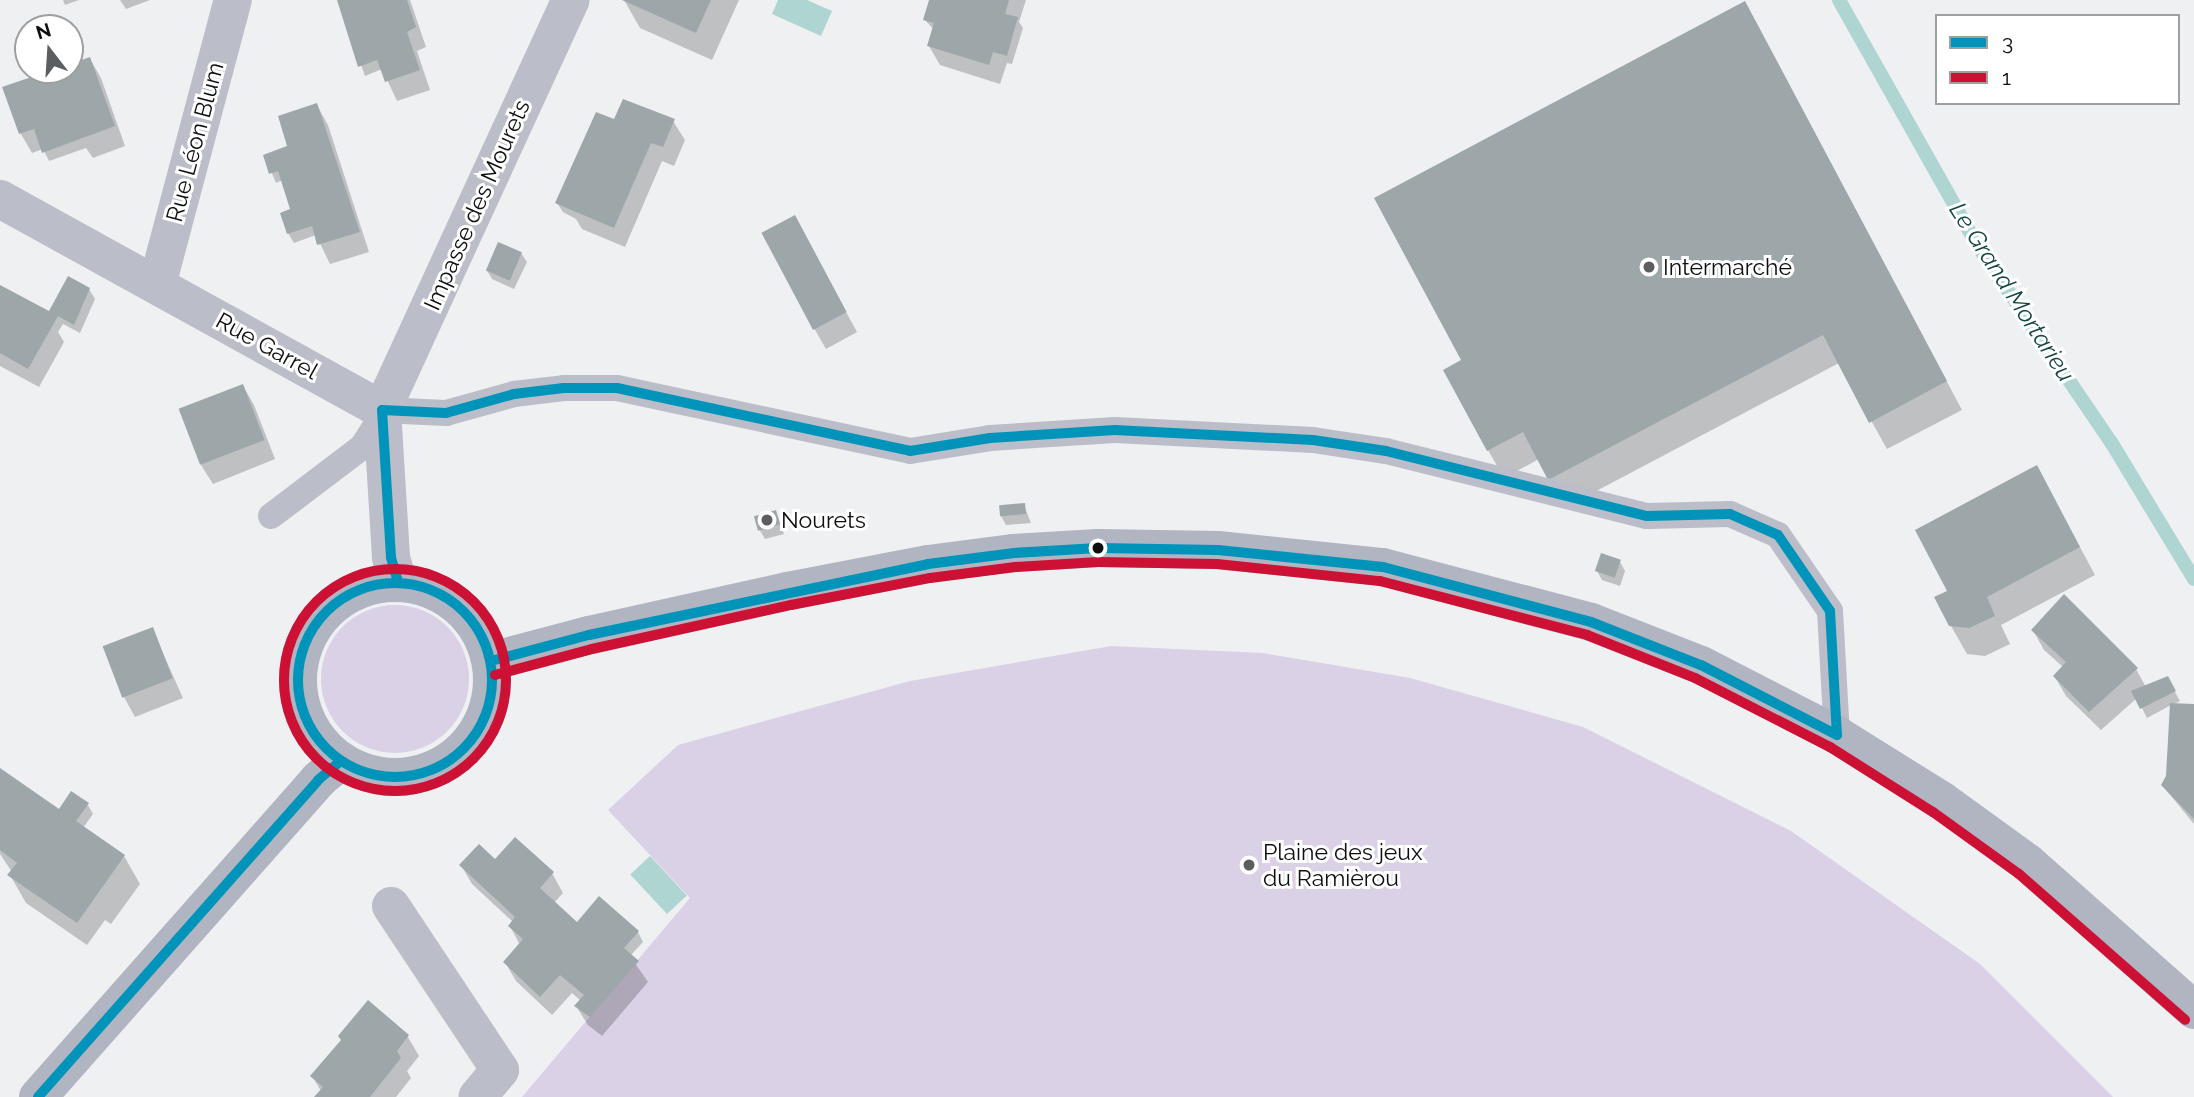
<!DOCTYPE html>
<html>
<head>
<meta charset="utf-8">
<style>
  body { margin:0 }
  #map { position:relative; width:2194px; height:1097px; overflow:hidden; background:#eef0f2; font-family:Raleway,sans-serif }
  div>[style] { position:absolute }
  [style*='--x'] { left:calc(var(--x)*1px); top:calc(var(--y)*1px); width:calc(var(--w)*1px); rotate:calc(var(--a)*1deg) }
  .green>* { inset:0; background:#dad1e6 }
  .round { border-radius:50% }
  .water>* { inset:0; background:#aed5d2; transform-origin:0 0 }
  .shadow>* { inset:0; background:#0003 }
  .stream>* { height:14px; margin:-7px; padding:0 7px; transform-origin:7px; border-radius:7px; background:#aed5d2 }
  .building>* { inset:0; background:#9da7aa; transform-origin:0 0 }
  .service>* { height:26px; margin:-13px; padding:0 13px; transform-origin:13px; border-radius:13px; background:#bbbdc8 }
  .minor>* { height:38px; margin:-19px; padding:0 19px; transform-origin:19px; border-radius:19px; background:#bbbdc8 }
  .secondary>* { height:38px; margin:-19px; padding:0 19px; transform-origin:19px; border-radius:19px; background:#b1b4c1 }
  .secondary>.ring { margin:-19px; padding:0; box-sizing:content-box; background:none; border:38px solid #b1b4c1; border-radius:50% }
  .bus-1>* { height:10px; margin:-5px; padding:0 5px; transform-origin:5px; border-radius:5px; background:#0094ba }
  .bus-1>.ring { margin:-5px; padding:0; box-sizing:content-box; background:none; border:10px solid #0094ba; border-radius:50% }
  .bus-2>* { height:10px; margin:-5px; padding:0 5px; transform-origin:5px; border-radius:5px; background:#cd1135 }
  .bus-2>.ring { margin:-5px; padding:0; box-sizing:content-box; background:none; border:10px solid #cd1135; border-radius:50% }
  .dots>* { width:19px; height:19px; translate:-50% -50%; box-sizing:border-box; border:4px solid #fff; border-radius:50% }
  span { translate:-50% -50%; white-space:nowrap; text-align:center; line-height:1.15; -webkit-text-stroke:6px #fff; paint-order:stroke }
  .street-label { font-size:23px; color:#0d0e0f }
  .poi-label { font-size:23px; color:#0d0e0f }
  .left { translate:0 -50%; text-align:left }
  .water-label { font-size:24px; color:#144642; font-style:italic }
  .legend { position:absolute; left:1935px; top:14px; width:245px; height:91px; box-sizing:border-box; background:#fff; border:2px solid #9e9f9f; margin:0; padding:9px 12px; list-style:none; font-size:21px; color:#0d0e0f }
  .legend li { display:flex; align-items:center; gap:14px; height:35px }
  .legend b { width:35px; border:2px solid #9e9f9f }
  .north { position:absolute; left:14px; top:14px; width:70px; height:70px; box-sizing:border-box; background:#fff; border:2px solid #9e9f9f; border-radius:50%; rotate:343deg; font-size:19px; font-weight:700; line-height:28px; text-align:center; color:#0d0e0f }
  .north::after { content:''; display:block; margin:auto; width:24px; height:32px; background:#5c5d5e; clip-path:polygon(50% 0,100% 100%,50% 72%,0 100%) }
</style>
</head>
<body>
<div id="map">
  <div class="green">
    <i class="round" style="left:321px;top:605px;width:148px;height:148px"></i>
    <i style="clip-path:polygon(1111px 646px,1263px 653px,1410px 678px,1583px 727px,1791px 831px,1980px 964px,2113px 1097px,522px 1097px,690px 898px,608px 810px,678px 745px,910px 681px)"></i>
  </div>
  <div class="water">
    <i style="clip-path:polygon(778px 0,807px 0,832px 11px,821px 36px,772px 14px)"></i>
    <i style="left:650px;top:856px;width:54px;height:27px;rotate:47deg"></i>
  </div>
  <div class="shadow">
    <i style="clip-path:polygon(63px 0,79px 0,65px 5px)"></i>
    <i style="clip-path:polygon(120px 0,150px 0,126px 9px)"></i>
    <i style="clip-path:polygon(338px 0,410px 0,426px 47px,417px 51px,430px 90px,397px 101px,382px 69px,365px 76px)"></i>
    <i style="clip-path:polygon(624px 0,739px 0,712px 60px,640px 28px)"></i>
    <i style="clip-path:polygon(931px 0,1026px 0,1019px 22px,1023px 28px,1012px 64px,1007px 63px,1000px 84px,940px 65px,929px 46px,934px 30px,925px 20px)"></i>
    <i style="clip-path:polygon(1760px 31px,1962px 410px,1887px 449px,1839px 363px,1566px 507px,1539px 459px,1504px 478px,1488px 450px,1463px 361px)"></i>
    <i style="clip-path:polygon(90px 59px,101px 78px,125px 146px,93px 158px,86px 148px,49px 161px,43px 149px,32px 153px,21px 134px,4px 88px,58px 70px,70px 70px,70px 66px)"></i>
    <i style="clip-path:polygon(317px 105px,328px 125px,369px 252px,330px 264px,316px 235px,294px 243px,288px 233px,293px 210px,283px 180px,276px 183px,265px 156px,289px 147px)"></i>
    <i style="clip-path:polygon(673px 121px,685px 140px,674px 166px,662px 161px,625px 247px,582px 229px,576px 219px,563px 212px,557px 203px)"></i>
    <i style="clip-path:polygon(805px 237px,857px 332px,826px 349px,815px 330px)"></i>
    <i style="clip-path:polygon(521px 253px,527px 262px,514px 289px,492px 279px,486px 269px)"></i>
    <i style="clip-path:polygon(0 287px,50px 313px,89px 289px,95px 299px,80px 333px,63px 324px,58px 332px,64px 342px,39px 387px,0 366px)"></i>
    <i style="clip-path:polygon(243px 386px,254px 405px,275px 459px,213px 484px,201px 465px)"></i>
    <i style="clip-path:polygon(2052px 495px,2095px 575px,2001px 625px,2010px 644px,1985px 656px,1967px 654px,1951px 626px,1949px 592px)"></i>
    <i style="clip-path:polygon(1024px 505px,1031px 523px,1006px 525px,1001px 516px)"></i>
    <i style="clip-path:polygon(776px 512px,784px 534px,765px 539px,759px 529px)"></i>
    <i style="clip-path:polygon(1620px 562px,1625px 571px,1620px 586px,1602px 580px,1597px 571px)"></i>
    <i style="clip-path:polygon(152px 629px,183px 698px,135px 717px,124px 697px,105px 647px)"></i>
    <i style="clip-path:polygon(2033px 630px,2136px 669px,2146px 687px,2167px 678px,2180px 701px,2172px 705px,2194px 705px,2194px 824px,2162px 785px,2168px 776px,2171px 705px,2147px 718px,2137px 698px,2101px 730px,2066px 696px,2055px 677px,2063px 667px,2044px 650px)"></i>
    <i style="clip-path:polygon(0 770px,65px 816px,88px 805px,93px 814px,83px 828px,124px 856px,140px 884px,111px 924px,105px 920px,87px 945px,26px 903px,10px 875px,12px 872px,0 854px)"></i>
    <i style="clip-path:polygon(495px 862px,552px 873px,563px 893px,554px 903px,577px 924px,638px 932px,643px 942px,630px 956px,648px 982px,602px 1036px,588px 1025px,576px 1006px,581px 1001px,572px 993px,552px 1015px,516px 981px,505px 962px,520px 945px,510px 926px,513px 922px,472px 884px,461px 865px)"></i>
    <i style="clip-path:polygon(368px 1002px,408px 1037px,419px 1056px,407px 1071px,411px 1078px,396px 1097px,316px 1097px,321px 1091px,312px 1076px,342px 1041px)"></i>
  </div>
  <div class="stream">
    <i style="--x:1839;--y:0;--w:285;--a:60.6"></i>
    <i style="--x:1979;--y:248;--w:235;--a:55.8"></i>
    <i style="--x:2111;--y:442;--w:160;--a:58.8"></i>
  </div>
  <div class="building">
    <i style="clip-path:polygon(337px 0,407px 0,416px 27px,407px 32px,420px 70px,385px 82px,377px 60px,358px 67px)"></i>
    <i style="clip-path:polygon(622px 0,711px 0,696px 33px)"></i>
    <i style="clip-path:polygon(929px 0,1009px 0,1005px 14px,1018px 17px,1007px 56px,993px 52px,989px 65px,927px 46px,934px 23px,923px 20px)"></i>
    <i style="clip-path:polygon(1745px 1px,1947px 381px,1869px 423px,1823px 335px,1548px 480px,1523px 432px,1487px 451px,1443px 370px,1461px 360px,1374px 198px)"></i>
    <i style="clip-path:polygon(90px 57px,115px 126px,42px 153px,34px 129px,19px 134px,2px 87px,52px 70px,70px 70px,70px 64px)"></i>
    <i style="clip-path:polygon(623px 99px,675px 119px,663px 147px,651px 143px,614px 228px,555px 203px,596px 112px,614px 119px)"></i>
    <i style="clip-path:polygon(317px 103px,360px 232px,317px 245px,312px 226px,287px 234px,280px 213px,290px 209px,278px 171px,269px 174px,263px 155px,287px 146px,278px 116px)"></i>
    <i style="left:795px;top:215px;width:110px;height:38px;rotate:62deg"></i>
    <i style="left:498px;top:242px;width:26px;height:31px;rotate:23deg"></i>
    <i style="clip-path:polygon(68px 276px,90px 288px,74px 325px,58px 316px,28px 369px,0 353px,0 285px,49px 311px)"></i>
    <i style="left:243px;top:384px;width:60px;height:69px;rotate:69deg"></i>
    <i style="clip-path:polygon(2037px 465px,2080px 547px,1987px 597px,1995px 616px,1969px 628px,1949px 626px,1934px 597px,1947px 591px,1915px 530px)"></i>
    <i style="left:1025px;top:503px;width:11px;height:26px;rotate:85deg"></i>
    <i style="left:776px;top:510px;width:15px;height:23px;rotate:74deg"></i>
    <i style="left:1601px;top:553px;width:21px;height:19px;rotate:19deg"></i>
    <i style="clip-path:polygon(2064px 594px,2138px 668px,2089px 712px,2053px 676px,2066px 662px,2031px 630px)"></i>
    <i style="left:153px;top:627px;width:55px;height:54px;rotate:69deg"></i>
    <i style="clip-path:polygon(2168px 676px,2176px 691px,2140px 709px,2131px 691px)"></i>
    <i style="clip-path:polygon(2170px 703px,2194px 704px,2194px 819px,2161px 785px,2166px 776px)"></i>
    <i style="clip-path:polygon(0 768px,59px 809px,71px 791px,89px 803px,76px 821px,125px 855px,77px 923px,7px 875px,17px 863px,0 850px)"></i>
    <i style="clip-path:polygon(515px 837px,554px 872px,540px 888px,577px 922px,599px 896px,639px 931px,624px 948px,639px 961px,590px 1017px,574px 1006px,584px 995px,560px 975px,540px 997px,503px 962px,523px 939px,508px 926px,515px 917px,459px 865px,479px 844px,495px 859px)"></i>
    <i style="clip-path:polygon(368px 1000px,409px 1035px,397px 1051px,401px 1058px,370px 1097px,314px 1097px,323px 1087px,310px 1076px,341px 1040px,338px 1036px)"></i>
  </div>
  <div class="service">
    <i style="--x:382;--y:410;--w:64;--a:2.7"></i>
    <i style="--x:446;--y:413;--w:71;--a:-15.6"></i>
    <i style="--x:514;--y:394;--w:50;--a:-6.8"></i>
    <i style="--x:564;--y:388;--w:53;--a:0"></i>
    <i style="--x:617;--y:388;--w:300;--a:12.1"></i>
    <i style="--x:910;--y:451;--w:81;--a:-9.2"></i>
    <i style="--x:990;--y:438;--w:125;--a:-3.7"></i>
    <i style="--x:1115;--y:430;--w:198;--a:2.9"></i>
    <i style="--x:1313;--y:440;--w:74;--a:8.6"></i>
    <i style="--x:1386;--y:451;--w:269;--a:14"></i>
    <i style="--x:1647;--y:516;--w:83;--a:-1.4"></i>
    <i style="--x:1730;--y:514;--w:52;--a:23.6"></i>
    <i style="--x:1778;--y:535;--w:92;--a:55.6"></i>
    <i style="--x:1830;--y:611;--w:124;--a:86.8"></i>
    <i style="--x:271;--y:516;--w:114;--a:-37.2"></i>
    <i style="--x:362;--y:447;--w:35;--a:-57"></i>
  </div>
  <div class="minor">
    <i style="--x:0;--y:199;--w:436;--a:28.9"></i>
    <i style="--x:157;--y:285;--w:295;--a:-75.1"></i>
    <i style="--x:398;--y:582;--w:26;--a:-106"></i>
    <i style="--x:391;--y:557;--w:147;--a:-93.5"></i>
    <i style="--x:382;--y:410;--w:451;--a:-65.3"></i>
    <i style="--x:391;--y:906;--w:197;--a:56.4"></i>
    <i style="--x:500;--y:1070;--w:35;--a:130"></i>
  </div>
  <div class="secondary">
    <i class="ring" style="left:298px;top:583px;width:156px;height:156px"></i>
    <i style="--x:491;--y:661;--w:101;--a:-14.9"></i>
    <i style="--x:589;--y:635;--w:204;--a:-12.5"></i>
    <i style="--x:788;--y:591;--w:143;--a:-10.9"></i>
    <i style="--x:928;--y:564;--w:87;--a:-7.3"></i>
    <i style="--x:1014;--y:553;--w:84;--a:-3.4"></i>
    <i style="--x:1098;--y:548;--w:120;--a:1"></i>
    <i style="--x:1218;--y:550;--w:166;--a:5.9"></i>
    <i style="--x:1383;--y:567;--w:215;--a:14.8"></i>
    <i style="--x:1591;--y:622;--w:118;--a:21.4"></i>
    <i style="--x:1701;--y:665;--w:153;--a:27.2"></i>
    <i style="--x:1837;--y:735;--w:123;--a:32"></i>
    <i style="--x:1941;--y:800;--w:107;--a:35.9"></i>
    <i style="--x:2028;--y:863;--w:222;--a:41.5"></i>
    <i style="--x:38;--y:1097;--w:423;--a:-48.5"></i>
    <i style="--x:318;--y:780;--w:30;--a:-40"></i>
  </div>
  <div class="bus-1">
    <i style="--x:398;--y:582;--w:26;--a:-106"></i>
    <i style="--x:391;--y:557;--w:147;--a:-93.5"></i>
    <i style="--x:382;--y:410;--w:64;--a:2.7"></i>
    <i style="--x:446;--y:413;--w:71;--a:-15.6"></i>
    <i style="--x:514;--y:394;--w:50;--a:-6.8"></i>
    <i style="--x:564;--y:388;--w:53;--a:0"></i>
    <i style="--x:617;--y:388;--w:300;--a:12.1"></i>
    <i style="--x:910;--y:451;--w:81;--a:-9.2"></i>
    <i style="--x:990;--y:438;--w:125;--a:-3.7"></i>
    <i style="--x:1115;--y:430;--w:198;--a:2.9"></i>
    <i style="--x:1313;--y:440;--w:74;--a:8.6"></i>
    <i style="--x:1386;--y:451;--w:269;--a:14"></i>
    <i style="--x:1647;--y:516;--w:83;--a:-1.4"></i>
    <i style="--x:1730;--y:514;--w:52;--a:23.6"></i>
    <i style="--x:1778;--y:535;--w:92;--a:55.6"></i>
    <i style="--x:1830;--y:611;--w:124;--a:86.8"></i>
    <i class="ring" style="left:298px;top:583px;width:184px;height:184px"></i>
    <i style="--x:491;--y:661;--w:101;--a:-14.9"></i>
    <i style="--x:589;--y:635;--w:346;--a:-11.8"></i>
    <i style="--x:928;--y:564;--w:87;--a:-7.3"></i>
    <i style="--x:1014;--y:553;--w:84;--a:-3.4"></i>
    <i style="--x:1098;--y:548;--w:120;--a:1"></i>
    <i style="--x:1218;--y:550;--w:166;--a:5.9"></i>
    <i style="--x:1383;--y:567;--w:215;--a:14.8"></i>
    <i style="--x:1591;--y:622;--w:118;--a:21.4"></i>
    <i style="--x:1701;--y:665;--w:153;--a:27.2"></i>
    <i style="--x:38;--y:1097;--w:423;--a:-48.5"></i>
    <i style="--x:318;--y:780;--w:30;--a:-40"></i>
  </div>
  <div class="bus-2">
    <i class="ring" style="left:284px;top:569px;width:212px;height:212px"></i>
    <i style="--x:495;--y:675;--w:100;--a:-15"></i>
    <i style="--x:592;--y:649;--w:204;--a:-12.5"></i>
    <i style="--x:791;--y:605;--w:142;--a:-11"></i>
    <i style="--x:930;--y:578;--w:86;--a:-7.4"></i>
    <i style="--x:1015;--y:567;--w:83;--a:-3.4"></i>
    <i style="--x:1098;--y:562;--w:119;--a:1"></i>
    <i style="--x:1217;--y:564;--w:164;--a:6"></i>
    <i style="--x:1380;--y:581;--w:214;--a:14.6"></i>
    <i style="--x:1587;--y:635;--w:116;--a:21.7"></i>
    <i style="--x:1695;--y:678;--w:152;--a:27.1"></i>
    <i style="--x:1830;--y:747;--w:122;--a:32.3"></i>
    <i style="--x:1933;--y:812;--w:106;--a:35.8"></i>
    <i style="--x:2019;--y:874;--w:221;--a:41.3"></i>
  </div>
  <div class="dots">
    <i style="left:1649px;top:267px;background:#5c5d5e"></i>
    <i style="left:767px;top:520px;background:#5c5d5e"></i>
    <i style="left:1098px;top:548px;background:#0d0e0f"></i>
    <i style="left:1249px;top:865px;background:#5c5d5e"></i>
  </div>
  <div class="street-label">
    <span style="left:195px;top:142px;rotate:-75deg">Rue Léon Blum</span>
    <span style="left:477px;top:205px;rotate:-66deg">Impasse des Mourets</span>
    <span style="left:267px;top:346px;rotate:29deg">Rue Garrel</span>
  </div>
  <div class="poi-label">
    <span class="left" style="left:1663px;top:267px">Intermarché</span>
    <span class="left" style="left:781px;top:520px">Nourets</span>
    <span class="left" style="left:1263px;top:865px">Plaine des jeux<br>du Ramièrou</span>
  </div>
  <div class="water-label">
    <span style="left:2012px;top:292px;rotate:57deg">Le Grand Mortarieu</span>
  </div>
  <ul class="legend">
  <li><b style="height:9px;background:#0094ba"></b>3</li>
  <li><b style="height:9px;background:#cd1135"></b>1</li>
  </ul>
  <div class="north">N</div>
</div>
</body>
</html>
